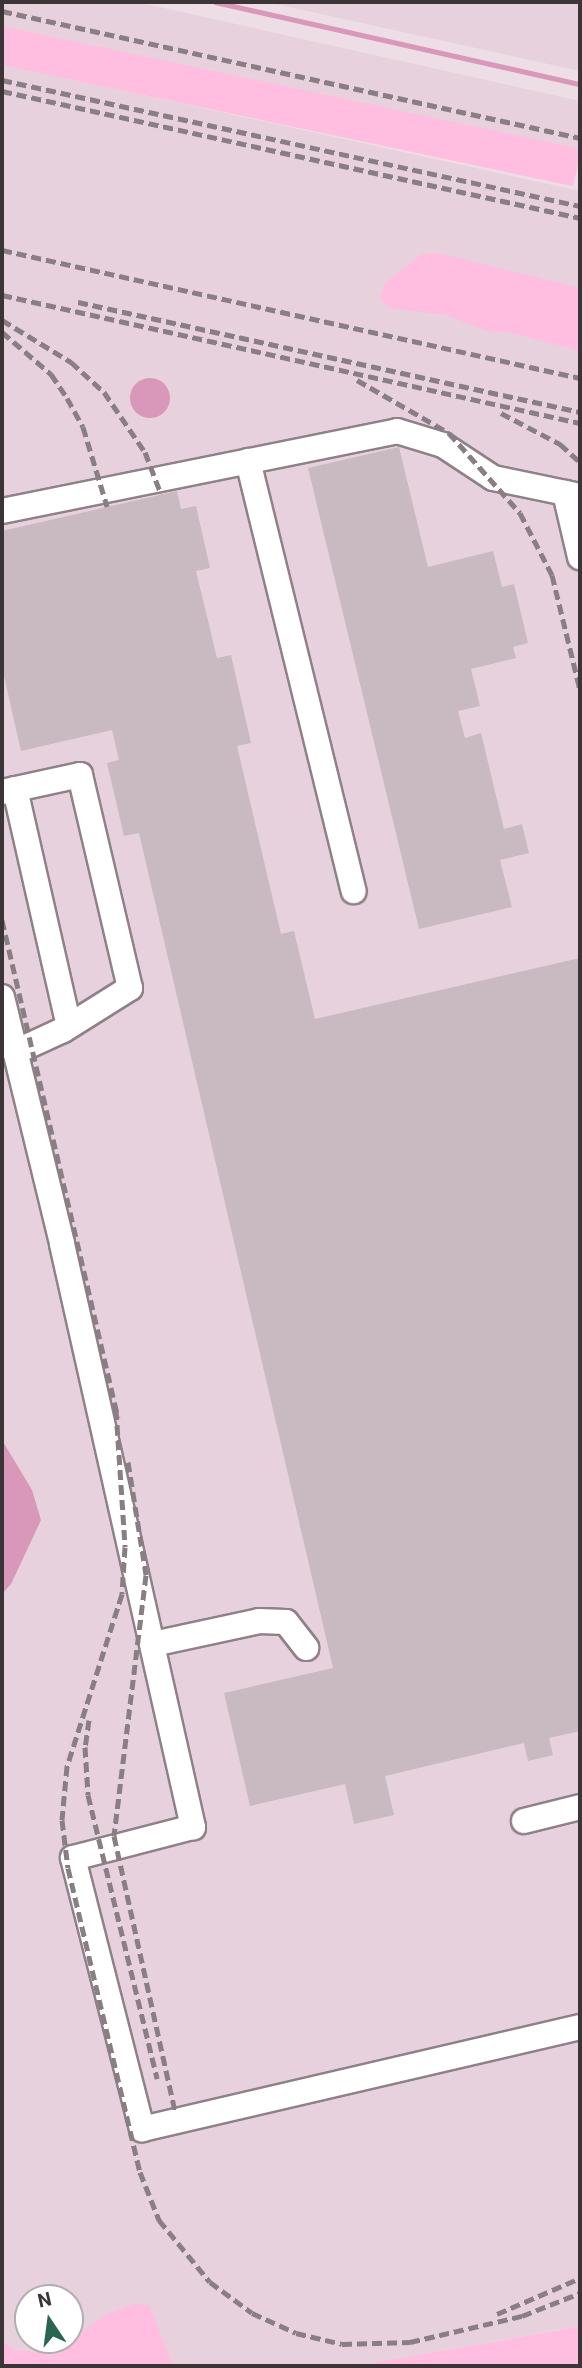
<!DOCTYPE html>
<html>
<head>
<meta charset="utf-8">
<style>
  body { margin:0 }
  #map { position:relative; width:582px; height:2368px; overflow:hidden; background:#eddee5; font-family:Roboto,sans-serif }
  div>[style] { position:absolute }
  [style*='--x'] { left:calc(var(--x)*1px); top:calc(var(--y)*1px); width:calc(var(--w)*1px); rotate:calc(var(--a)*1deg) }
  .built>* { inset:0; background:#e7d1dc }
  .green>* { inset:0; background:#ffbedf; transform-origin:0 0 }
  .water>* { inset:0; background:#d998b9 }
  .round { border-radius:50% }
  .stream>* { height:5px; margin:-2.5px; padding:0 2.5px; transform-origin:2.5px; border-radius:2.5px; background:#d998b9 }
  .building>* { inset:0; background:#c9bac1 }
  .roads { filter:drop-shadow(2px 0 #8e8187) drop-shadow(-2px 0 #8e8187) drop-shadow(0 2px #8e8187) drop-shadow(0 -2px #8e8187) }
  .minor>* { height:24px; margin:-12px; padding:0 12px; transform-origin:12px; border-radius:12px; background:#fff }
  .rail>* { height:5px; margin-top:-2.5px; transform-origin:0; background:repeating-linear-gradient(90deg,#887e83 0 10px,transparent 0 15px) }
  span { translate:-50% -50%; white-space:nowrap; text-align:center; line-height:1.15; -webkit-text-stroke:6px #fff; paint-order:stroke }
  .frame { position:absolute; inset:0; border:4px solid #3b3538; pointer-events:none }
  .north { position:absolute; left:14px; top:2284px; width:70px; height:70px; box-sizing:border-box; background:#fff; border:2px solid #b1aeaf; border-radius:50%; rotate:347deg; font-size:19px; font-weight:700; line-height:28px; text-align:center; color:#3b3538 }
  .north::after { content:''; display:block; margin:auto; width:24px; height:32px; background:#296550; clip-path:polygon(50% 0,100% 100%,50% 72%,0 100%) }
</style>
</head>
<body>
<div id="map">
  <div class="built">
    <i style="clip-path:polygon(2px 2px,137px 2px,580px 101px,580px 154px,2px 26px)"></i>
    <i style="clip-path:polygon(266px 2px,580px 2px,580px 71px)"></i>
    <i style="clip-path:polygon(evenodd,2px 64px,580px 191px,580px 2326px,355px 2366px,2px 2366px,2px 64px,28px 2298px,70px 2298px,70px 2340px,28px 2340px,28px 2298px)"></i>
  </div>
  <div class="green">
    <i style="left:2px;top:26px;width:592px;height:38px;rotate:12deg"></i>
    <i style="clip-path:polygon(438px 253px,580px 288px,580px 351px,512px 333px,487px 331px,446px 315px,389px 308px,380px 298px,385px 283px,422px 254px)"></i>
    <i style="clip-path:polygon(137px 2303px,150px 2306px,173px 2366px,2px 2366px,2px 2341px,17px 2350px,33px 2352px,70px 2340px,108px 2313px)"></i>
    <i style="clip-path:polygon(580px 2326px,580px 2366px,355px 2366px,554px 2331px)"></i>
  </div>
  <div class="water">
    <i class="round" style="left:130px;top:378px;width:40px;height:40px"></i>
    <i style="clip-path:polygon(2px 1440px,32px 1490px,41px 1520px,11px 1584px,2px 1594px)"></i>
  </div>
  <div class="stream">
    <i style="--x:215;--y:2;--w:374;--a:12.7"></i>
  </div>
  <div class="building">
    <i style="clip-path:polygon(399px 447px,428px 567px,493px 551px,502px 587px,514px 584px,528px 643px,513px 647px,516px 658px,471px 669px,480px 706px,458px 711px,465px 738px,481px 733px,504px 829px,522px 824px,529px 853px,500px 860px,512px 907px,419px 929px,308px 468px)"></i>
    <i style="clip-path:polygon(177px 491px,181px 509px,196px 506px,210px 568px,196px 571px,217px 658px,231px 655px,251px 743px,237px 746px,281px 934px,294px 931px,315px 1019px,580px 958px,580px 1731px,549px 1738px,553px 1755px,528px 1761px,524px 1743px,385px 1776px,394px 1815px,354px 1824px,345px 1784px,250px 1806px,224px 1693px,333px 1668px,139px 833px,124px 836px,107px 763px,119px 760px,112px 730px,21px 751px,2px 667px,2px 531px)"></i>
  </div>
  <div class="roads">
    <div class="minor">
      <i style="--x:248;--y:461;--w:443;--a:76.2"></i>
      <i style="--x:565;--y:493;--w:66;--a:76.8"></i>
      <i style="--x:2;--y:511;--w:403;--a:-11.4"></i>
      <i style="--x:397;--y:431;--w:48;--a:16.9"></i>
      <i style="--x:443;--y:445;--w:60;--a:33.4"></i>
      <i style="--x:493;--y:478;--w:89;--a:11.7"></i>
      <i style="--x:15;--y:789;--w:243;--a:77.2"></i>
      <i style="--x:2;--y:792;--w:80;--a:-12.3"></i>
      <i style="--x:80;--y:775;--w:219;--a:76.8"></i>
      <i style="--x:130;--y:988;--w:79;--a:147.9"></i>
      <i style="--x:63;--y:1030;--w:53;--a:155.4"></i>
      <i style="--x:2;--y:997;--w:254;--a:76.3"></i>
      <i style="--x:62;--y:1244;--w:598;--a:77.34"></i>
      <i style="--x:193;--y:1827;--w:124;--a:165.5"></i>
      <i style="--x:73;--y:1858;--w:280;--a:75.7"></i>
      <i style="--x:142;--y:2129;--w:450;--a:-13.1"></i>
      <i style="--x:153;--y:1644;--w:108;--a:-12.2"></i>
      <i style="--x:259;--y:1621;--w:27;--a:2"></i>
      <i style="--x:286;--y:1622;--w:33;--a:52"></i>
      <i style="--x:524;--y:1821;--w:58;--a:-14"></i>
    </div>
  </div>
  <div class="rail">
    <i style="--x:2;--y:11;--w:592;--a:12.39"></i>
    <i style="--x:2;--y:80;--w:592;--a:12.3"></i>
    <i style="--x:2;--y:91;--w:592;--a:12.39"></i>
    <i style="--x:2;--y:250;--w:592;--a:12.49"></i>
    <i style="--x:2;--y:295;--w:592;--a:12.49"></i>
    <i style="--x:78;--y:302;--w:514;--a:12.36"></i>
    <i style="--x:2;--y:320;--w:81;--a:31.3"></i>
    <i style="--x:71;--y:362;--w:45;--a:42.3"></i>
    <i style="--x:104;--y:392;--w:73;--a:55.7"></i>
    <i style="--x:145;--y:452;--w:45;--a:69.1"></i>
    <i style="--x:2;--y:332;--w:65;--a:40.6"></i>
    <i style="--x:51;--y:374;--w:29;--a:56"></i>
    <i style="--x:67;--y:398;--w:33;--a:61"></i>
    <i style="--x:83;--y:427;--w:83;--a:73.1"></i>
    <i style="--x:357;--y:380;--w:106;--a:29.9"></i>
    <i style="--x:449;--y:433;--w:107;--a:48.4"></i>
    <i style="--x:520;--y:513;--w:70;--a:62.7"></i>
    <i style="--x:552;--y:575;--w:118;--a:76.3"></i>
    <i style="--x:501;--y:413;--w:67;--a:27.7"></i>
    <i style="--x:560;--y:444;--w:27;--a:42"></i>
    <i style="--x:2;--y:920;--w:511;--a:76.89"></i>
    <i style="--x:116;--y:1410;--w:137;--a:86.2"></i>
    <i style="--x:125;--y:1547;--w:47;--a:93.7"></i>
    <i style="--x:122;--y:1594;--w:181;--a:107.7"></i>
    <i style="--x:67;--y:1766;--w:54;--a:95.3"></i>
    <i style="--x:62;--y:1820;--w:48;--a:82.9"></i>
    <i style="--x:68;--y:1868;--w:312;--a:76.7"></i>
    <i style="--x:140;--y:2172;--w:52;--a:68.4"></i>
    <i style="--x:159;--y:2220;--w:80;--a:50.6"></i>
    <i style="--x:210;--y:2282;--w:52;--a:36.4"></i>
    <i style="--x:252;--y:2313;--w:48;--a:24.4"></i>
    <i style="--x:296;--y:2333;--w:47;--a:13.4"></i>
    <i style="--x:342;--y:2344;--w:68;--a:-1.7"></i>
    <i style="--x:410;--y:2342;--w:115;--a:-13.1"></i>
    <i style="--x:522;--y:2316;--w:62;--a:-21.6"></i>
    <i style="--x:128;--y:1462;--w:114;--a:80.9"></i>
    <i style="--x:146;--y:1575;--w:263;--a:97"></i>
    <i style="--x:114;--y:1836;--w:283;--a:77.5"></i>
    <i style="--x:89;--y:1720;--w:27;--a:98"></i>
    <i style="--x:85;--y:1747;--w:48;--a:86.4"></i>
    <i style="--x:88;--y:1795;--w:292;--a:76.3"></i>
    <i style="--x:497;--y:2314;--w:90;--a:-23.4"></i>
  </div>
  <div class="frame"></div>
  <div class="north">N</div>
</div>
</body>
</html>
